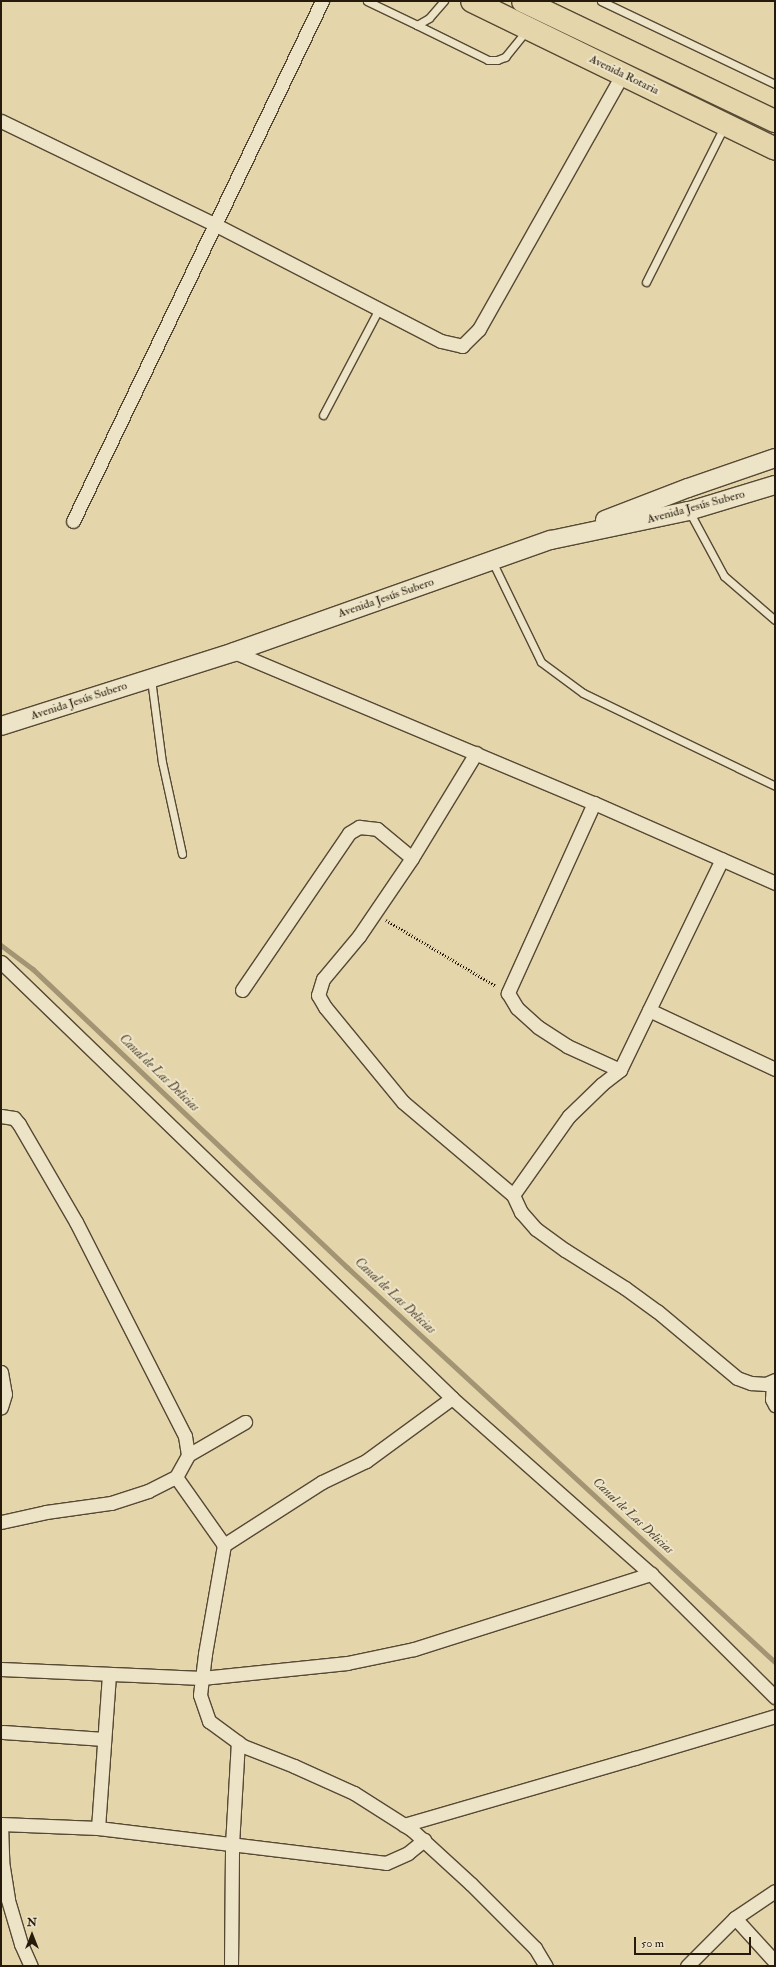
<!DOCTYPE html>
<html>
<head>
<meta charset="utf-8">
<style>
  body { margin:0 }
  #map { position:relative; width:776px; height:1967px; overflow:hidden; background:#e4d5aa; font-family:"IM FELL Double Pica",serif }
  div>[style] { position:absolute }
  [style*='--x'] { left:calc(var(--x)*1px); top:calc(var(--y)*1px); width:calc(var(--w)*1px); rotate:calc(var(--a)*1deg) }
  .stream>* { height:4.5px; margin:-2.25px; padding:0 2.25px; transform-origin:2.25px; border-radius:2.25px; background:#a39574 }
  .path>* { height:2.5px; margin-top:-1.25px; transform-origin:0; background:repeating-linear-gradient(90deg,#261a0c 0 1px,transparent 0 3px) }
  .roads { filter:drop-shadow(1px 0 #564934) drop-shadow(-1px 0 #564934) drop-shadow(0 1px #564934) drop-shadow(0 -1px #564934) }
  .lane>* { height:7px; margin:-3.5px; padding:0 3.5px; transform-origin:3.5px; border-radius:3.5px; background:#ede4c8 }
  .street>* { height:13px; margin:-6.5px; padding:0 6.5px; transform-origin:6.5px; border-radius:6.5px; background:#ede4c8 }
  .secondary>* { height:18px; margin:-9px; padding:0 9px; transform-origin:9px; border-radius:9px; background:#ede4c8 }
  .highway>* { height:22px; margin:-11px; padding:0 11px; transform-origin:11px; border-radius:11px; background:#e4d5aa }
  span { translate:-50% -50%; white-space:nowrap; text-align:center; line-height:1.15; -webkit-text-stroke:4px #ede4c8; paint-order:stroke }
  .street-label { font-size:12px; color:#261a0c }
  .water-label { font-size:13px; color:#584b36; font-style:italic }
  .frame { position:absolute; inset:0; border:2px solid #261a0c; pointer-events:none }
  .north { position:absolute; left:12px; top:1915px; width:40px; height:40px; -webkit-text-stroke:3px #ede4c8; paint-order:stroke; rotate:0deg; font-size:11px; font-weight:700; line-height:16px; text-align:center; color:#261a0c }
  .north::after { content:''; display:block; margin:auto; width:14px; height:18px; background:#261a0c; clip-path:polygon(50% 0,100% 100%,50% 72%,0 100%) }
  .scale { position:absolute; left:634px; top:1937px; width:117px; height:18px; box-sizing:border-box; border:2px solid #261a0c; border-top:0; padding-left:5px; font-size:12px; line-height:14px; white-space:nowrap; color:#261a0c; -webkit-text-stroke:3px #ede4c8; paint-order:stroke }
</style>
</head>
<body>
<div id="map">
  <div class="stream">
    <i style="--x:1;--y:945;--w:40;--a:37"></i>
    <i style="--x:33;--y:969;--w:433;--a:43.5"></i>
    <i style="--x:347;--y:1267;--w:582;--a:42.7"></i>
  </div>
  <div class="path">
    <i style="--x:386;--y:920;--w:128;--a:31"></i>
  </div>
  <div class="roads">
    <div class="lane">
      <i style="--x:367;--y:1;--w:55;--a:25.6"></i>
      <i style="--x:417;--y:25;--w:14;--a:-30"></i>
      <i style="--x:429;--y:18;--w:23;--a:-49"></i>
      <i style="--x:601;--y:1;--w:193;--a:25.5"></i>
      <i style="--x:417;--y:25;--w:79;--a:26.2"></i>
      <i style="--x:488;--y:60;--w:9;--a:0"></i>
      <i style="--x:497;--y:60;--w:9;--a:-21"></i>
      <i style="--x:505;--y:57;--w:33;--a:-51"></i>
      <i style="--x:646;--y:282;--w:174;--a:-63.3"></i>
      <i style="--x:323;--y:415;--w:120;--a:-62.2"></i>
      <i style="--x:689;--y:511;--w:74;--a:61.7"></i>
      <i style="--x:724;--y:576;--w:67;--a:40.8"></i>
      <i style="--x:492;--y:561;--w:112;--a:64.1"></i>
      <i style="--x:541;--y:662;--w:52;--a:36.4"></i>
      <i style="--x:583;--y:693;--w:213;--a:25.8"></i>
      <i style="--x:151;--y:679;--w:84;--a:82.5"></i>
      <i style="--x:162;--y:762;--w:94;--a:77.7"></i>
    </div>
    <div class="street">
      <i style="--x:1;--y:121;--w:239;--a:25.8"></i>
      <i style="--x:216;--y:225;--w:253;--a:27.3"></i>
      <i style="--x:441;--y:341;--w:22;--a:13"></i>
      <i style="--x:462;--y:346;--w:24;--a:-45"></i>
      <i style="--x:479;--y:329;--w:291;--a:-60.6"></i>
      <i style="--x:73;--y:521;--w:577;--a:-64.41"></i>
      <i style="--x:234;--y:652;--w:390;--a:22.8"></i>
      <i style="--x:594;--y:803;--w:198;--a:23.8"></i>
      <i style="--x:476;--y:753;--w:123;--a:121.4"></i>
      <i style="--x:412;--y:858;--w:94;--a:124.2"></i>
      <i style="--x:359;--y:936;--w:56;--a:129.9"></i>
      <i style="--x:323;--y:979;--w:17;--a:107"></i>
      <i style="--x:318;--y:995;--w:14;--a:60"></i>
      <i style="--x:325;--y:1007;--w:123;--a:50.6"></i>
      <i style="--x:403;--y:1102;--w:144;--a:40.2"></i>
      <i style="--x:513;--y:1195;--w:19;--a:65"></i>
      <i style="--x:521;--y:1212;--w:23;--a:49"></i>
      <i style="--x:536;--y:1229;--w:36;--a:36"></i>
      <i style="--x:565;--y:1250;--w:71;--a:32.3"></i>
      <i style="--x:625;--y:1288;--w:39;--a:36"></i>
      <i style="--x:657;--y:1311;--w:104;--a:39.9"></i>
      <i style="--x:737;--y:1378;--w:15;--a:20"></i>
      <i style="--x:751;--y:1383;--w:15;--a:4"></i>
      <i style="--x:766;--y:1384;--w:10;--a:-24"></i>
      <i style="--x:594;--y:803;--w:209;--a:114.4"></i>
      <i style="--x:508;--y:993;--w:17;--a:59"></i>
      <i style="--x:517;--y:1008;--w:28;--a:42"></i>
      <i style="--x:538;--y:1027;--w:35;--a:33"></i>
      <i style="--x:567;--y:1046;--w:58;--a:24.4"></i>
      <i style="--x:1;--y:962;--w:627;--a:44.03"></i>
      <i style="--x:452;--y:1398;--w:266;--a:41.5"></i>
      <i style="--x:651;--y:1574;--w:175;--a:44.8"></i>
      <i style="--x:242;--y:990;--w:190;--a:-55.7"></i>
      <i style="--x:349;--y:833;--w:12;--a:-31"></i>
      <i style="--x:359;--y:827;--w:18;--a:6"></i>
      <i style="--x:377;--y:829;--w:45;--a:39.6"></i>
      <i style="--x:649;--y:1010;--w:139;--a:25.1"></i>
      <i style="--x:1;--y:1116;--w:13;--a:9"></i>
      <i style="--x:14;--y:1118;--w:8;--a:50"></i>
      <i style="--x:19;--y:1124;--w:113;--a:59.8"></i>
      <i style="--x:76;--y:1222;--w:240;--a:63"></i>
      <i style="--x:185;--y:1436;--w:19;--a:81"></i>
      <i style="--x:513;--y:1195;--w:97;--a:-54.7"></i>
      <i style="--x:569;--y:1116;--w:46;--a:-44.1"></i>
      <i style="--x:602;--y:1084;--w:23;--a:-38"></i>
      <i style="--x:620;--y:1070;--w:234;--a:-64.2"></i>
      <i style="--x:1;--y:1372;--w:22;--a:80"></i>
      <i style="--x:5;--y:1394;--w:14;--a:107"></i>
      <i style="--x:773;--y:1382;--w:17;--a:93"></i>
      <i style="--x:772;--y:1399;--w:7;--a:63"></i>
      <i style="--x:452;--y:1398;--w:107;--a:143.8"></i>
      <i style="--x:366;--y:1461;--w:49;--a:154.5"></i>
      <i style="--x:322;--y:1482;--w:117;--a:147.3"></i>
      <i style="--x:224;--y:1545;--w:111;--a:99.9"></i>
      <i style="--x:205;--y:1654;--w:41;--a:97"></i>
      <i style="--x:200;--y:1695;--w:28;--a:71"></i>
      <i style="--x:209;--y:1721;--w:42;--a:36.3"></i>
      <i style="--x:243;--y:1746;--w:55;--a:21.4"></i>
      <i style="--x:294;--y:1766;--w:66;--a:24.2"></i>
      <i style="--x:354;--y:1793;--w:69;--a:32.5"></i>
      <i style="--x:412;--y:1830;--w:80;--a:42.5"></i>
      <i style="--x:471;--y:1884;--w:91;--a:45"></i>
      <i style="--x:535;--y:1948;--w:21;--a:59"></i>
      <i style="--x:176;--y:1477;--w:83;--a:54.8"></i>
      <i style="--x:1;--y:1522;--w:46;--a:-12.5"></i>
      <i style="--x:46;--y:1512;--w:66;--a:-7.9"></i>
      <i style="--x:111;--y:1503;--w:39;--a:-18"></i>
      <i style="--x:148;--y:1491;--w:31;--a:-27"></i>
      <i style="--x:176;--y:1477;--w:25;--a:-61"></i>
      <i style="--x:188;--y:1455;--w:66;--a:-30.1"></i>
      <i style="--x:1;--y:1669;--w:201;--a:2.6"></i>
      <i style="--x:202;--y:1678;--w:146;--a:-5.9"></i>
      <i style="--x:347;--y:1663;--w:68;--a:-11.8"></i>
      <i style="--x:414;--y:1649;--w:249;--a:-17.6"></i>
      <i style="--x:3;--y:1732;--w:101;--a:4"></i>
      <i style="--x:1;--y:1824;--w:97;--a:2.4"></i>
      <i style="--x:98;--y:1828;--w:290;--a:6.9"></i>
      <i style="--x:386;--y:1863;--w:24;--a:-24"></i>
      <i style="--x:408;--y:1853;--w:21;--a:-39"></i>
      <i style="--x:1;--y:1824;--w:37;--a:88"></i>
      <i style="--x:2;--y:1861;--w:39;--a:81"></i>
      <i style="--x:8;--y:1900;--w:46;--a:73.5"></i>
      <i style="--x:21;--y:1944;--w:24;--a:66"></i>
      <i style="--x:404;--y:1825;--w:241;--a:-16.2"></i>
      <i style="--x:635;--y:1758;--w:146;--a:-16.7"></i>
      <i style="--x:98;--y:1828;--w:154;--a:-85.9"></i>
      <i style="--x:735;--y:1918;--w:59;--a:47.7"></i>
      <i style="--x:231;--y:1966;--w:121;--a:-89.5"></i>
      <i style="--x:232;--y:1845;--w:103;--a:-86.7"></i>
      <i style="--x:687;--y:1966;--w:68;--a:-45"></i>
      <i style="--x:735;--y:1918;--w:48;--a:-34"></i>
    </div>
    <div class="secondary">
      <i style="--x:605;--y:520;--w:89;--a:-21.1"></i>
      <i style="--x:688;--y:488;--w:92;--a:-19"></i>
      <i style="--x:1;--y:726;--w:244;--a:-17.6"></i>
      <i style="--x:234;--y:652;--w:336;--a:-19.5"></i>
      <i style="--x:551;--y:540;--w:141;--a:-11.9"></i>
      <i style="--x:689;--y:511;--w:90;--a:-16.8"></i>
    </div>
    <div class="highway">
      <i style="--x:472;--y:1;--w:337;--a:26"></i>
      <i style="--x:523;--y:1;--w:279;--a:25.5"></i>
    </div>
  </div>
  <div class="street-label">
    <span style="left:624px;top:75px;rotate:26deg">Avenida Rotaria</span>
    <span style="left:696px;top:507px;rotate:-15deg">Avenida Jesús Subero</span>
    <span style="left:386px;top:598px;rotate:-19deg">Avenida Jesús Subero</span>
    <span style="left:79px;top:701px;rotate:-18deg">Avenida Jesús Subero</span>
  </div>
  <div class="water-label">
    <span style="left:159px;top:1073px;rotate:44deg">Canal de Las Delicias</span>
    <span style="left:395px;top:1296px;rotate:43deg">Canal de Las Delicias</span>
    <span style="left:633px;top:1516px;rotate:43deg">Canal de Las Delicias</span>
  </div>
  <div class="frame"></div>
  <div class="north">N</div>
  <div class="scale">50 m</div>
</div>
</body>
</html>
